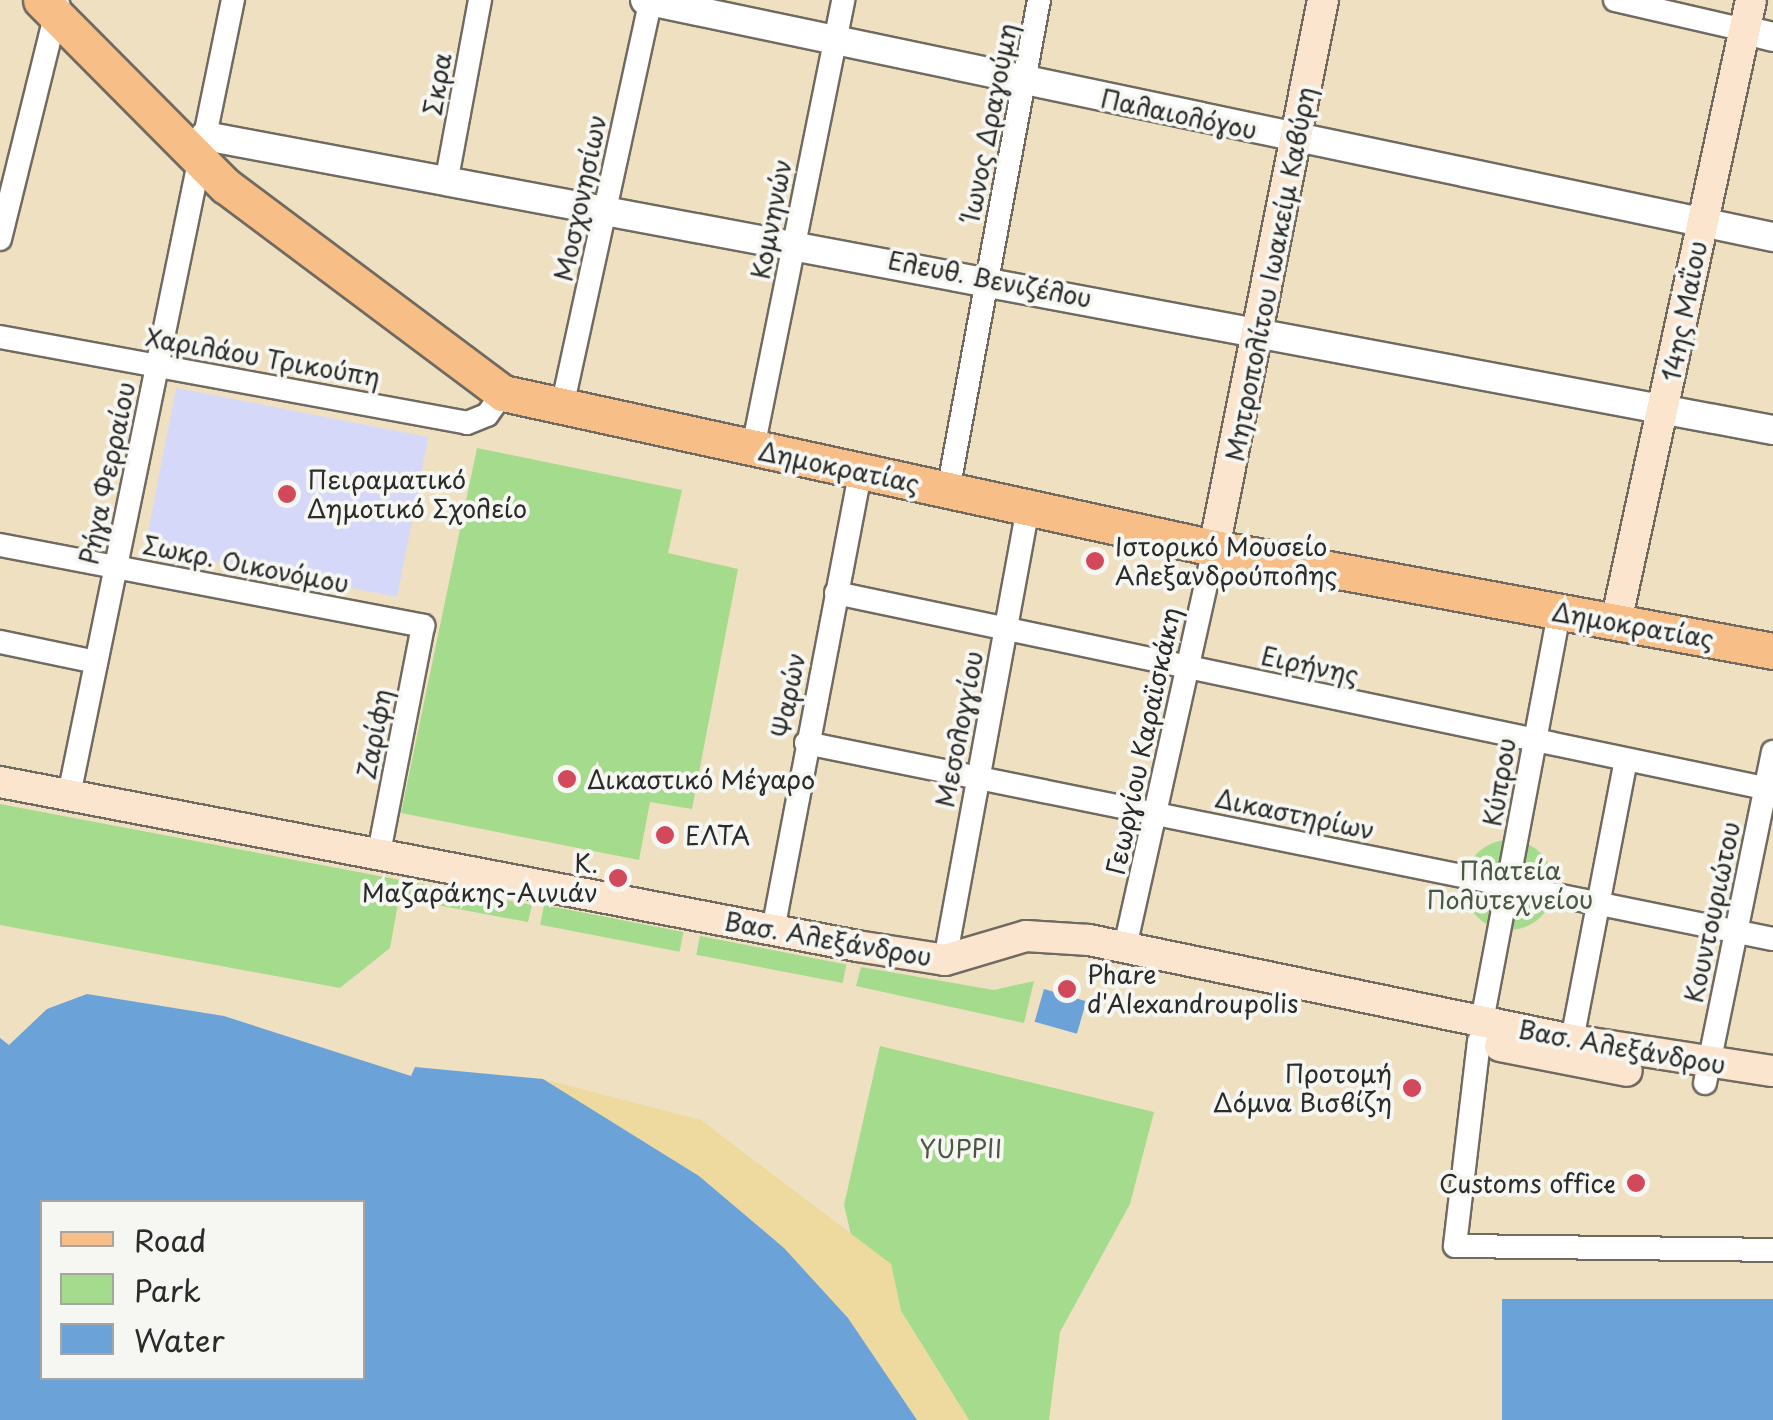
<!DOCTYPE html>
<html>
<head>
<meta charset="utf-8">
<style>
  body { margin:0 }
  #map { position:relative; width:1773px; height:1420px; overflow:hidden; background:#efe0c2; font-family:"Playpen Sans",sans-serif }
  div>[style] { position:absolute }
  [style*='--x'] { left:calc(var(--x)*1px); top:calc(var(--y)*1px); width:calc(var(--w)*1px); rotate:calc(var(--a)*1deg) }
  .built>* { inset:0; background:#d6d8f9; transform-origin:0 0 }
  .green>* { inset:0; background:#a5db8c; transform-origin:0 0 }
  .round { border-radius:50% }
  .sand>* { inset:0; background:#eeda9e }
  .water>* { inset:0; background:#6ba3d9; transform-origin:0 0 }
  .roads { filter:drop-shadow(2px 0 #706a60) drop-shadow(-2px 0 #706a60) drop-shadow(0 2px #706a60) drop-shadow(0 -2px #706a60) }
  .minor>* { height:22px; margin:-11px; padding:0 11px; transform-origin:11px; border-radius:11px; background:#fff }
  .tertiary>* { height:28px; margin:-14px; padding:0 14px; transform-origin:14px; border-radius:14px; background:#fff }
  .secondary>* { height:30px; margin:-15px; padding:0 15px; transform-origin:15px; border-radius:15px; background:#fce5cf }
  .primary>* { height:35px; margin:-17.5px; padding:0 17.5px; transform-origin:17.5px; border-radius:17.5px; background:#f7be87 }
  .dots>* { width:28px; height:28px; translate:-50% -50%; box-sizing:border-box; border:5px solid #f6f6f2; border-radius:50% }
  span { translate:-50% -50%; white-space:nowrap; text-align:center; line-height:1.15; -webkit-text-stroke:8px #f6f6f2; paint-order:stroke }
  .street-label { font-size:25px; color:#2b2b2b }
  .poi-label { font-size:25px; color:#2b2b2b }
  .left { translate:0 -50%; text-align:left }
  .right { translate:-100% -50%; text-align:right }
  .park-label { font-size:25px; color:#4a5743 }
  .legend { position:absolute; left:40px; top:1200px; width:325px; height:180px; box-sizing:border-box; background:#f6f6f2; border:2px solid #a5a5a2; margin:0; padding:12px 18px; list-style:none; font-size:30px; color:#2b2b2b }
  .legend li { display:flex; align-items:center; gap:20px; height:50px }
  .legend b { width:50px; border:2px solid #a5a5a2 }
</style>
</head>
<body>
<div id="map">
  <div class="built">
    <i style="left:176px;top:388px;width:257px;height:163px;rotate:11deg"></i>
  </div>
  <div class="green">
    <i style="clip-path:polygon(477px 448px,682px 490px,668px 553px,738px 569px,692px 809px,650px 802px,639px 860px,401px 813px)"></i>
    <i style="clip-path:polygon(0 804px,532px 905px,528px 922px,399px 898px,390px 948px,340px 988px,0 925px)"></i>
    <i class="round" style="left:1464px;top:840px;width:90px;height:90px"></i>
    <i style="left:544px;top:905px;width:142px;height:20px;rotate:11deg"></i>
    <i style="left:700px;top:936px;width:149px;height:19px;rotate:11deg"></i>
    <i style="clip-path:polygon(861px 967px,994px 990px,1034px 981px,1024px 1023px,856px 986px)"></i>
    <i style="clip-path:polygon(880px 1046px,1154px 1112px,1130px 1204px,1060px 1332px,1049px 1420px,969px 1420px,901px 1311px,891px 1264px,852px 1239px,844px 1205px)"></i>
  </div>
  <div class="sand">
    <i style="clip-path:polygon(543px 1079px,701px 1120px,891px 1264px,901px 1312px,969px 1420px,917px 1420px,848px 1318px,784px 1248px,699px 1176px)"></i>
  </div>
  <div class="water">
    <i style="left:1044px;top:989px;width:44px;height:34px;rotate:16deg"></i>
    <i style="clip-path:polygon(evenodd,87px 994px,224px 1016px,411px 1076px,415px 1067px,543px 1079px,699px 1176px,784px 1248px,848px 1318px,917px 1420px,0 1420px,0 1038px,9px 1045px,47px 1009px,87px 994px,42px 1202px,362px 1202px,362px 1378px,42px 1378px,42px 1202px)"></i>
    <i style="left:1502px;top:1299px;width:271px;height:121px"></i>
  </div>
  <div class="roads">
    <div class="minor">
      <i style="--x:1615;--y:0;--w:133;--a:13"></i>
      <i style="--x:205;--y:136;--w:139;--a:-78.4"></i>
      <i style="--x:447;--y:178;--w:181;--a:-79.5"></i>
      <i style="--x:0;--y:239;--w:242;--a:-76.1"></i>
      <i style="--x:0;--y:337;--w:475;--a:10.4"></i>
      <i style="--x:467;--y:423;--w:22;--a:-22"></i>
      <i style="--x:487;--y:415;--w:27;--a:-54"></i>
      <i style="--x:562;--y:407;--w:417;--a:-77.7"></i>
      <i style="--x:753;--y:448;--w:457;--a:-78.6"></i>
      <i style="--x:948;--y:491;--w:499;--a:-79.5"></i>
      <i style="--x:0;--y:545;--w:431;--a:10.8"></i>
      <i style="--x:423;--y:626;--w:231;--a:101"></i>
      <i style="--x:836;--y:593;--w:957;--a:11.87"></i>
      <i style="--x:0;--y:642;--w:98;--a:11.8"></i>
      <i style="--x:806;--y:743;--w:987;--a:11.46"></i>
      <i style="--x:69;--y:795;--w:646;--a:-78.39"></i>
      <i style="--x:773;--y:930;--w:466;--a:-79.2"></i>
      <i style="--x:1125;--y:947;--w:409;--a:-77.4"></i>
      <i style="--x:945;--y:960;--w:460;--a:-79.6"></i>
      <i style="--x:1482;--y:1021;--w:416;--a:-79.3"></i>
      <i style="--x:1572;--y:1040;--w:285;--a:-79.1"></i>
      <i style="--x:1479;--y:1041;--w:206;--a:96.7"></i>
      <i style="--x:1455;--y:1246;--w:318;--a:0.7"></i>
      <i style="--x:1705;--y:1083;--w:338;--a:-78.4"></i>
    </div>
    <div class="tertiary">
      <i style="--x:645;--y:0;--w:1153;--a:11.87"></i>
      <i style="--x:1745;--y:30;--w:29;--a:14"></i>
      <i style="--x:199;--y:162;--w:27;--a:-77"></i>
      <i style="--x:205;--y:136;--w:1595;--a:10.62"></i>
    </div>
    <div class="secondary">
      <i style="--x:1214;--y:548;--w:559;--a:-78.75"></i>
      <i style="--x:1616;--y:622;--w:636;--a:-77.75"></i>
      <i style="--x:0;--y:782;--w:873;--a:10.83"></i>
      <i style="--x:857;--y:946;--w:89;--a:9"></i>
      <i style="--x:945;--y:960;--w:84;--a:-16.5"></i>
      <i style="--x:1026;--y:936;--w:63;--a:3.6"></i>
      <i style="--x:1089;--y:940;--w:493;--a:11.7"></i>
      <i style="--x:1572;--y:1040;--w:203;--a:8.8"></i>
      <i style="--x:1500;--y:1046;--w:129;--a:11.1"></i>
    </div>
    <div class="primary">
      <i style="--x:41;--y:0;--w:262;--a:45.2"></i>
      <i style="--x:226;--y:186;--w:346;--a:36.8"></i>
      <i style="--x:503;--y:393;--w:728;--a:12.3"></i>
      <i style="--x:1214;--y:548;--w:568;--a:10.44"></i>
    </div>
  </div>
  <div class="dots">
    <i style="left:287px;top:494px;background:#d1495b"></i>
    <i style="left:1095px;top:561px;background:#d1495b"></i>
    <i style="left:567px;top:779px;background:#d1495b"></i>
    <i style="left:665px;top:835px;background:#d1495b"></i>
    <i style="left:618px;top:878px;background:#d1495b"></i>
    <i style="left:1067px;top:989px;background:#d1495b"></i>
    <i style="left:1412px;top:1088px;background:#d1495b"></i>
    <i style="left:1636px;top:1183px;background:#d1495b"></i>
  </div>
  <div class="street-label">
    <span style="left:437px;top:84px;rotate:-80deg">Σκρα</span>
    <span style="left:1179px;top:114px;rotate:12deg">Παλαιολόγου</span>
    <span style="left:989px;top:122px;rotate:-79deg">Ίωνος Δραγούμη</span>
    <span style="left:580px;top:198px;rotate:-78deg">Μοσχονησίων</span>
    <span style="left:771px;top:219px;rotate:-79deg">Κομνηνών</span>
    <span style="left:1270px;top:274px;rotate:-79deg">Μητροπολίτου Ιωακείμ Καβύρη</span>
    <span style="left:990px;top:279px;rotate:11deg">Ελευθ. Βενιζέλου</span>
    <span style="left:1684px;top:311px;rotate:-79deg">14ης Μαΐου</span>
    <span style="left:263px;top:357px;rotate:10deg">Χαριλάου Τρικούπη</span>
    <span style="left:839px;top:467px;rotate:12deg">Δημοκρατίας</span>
    <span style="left:107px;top:473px;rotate:-78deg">Ρήγα Φερραίου</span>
    <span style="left:246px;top:564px;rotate:11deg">Σωκρ. Οικονόμου</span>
    <span style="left:1633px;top:625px;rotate:10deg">Δημοκρατίας</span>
    <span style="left:1310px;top:665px;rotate:12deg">Ειρήνης</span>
    <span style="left:788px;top:695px;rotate:-79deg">Ψαρών</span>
    <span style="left:959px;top:729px;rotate:-79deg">Μεσολογγίου</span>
    <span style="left:374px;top:734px;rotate:-79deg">Ζαρίφη</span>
    <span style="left:1143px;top:741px;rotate:-78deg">Γεωργίου Καραϊσκάκη</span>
    <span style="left:1499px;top:782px;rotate:-80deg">Κύπρου</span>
    <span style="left:1295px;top:814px;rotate:12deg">Δικαστηρίων</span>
    <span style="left:1712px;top:912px;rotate:-78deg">Κουντουριώτου</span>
    <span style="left:828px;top:939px;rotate:10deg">Βασ. Αλεξάνδρου</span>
    <span style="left:1622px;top:1047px;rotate:10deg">Βασ. Αλεξάνδρου</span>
  </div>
  <div class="poi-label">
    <span class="left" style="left:307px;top:494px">Πειραματικό<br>Δημοτικό Σχολείο</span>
    <span class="left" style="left:1115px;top:561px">Ιστορικό Μουσείο<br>Αλεξανδρούπολης</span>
    <span class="left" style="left:587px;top:779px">Δικαστικό Μέγαρο</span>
    <span class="left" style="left:685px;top:835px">ΕΛΤΑ</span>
    <span class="right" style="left:598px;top:878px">K.<br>Μαζαράκης-Αινιάν</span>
    <span class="left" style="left:1087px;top:989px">Phare<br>d'Alexandroupolis</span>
    <span class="right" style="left:1392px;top:1088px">Προτομή<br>Δόμνα Βισβίζη</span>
    <span class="right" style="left:1616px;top:1183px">Customs office</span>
  </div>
  <div class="park-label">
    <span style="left:1510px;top:885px">Πλατεία<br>Πολυτεχνείου</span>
    <span style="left:961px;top:1148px">YUPPII</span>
  </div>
  <ul class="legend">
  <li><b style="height:12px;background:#f7be87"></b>Road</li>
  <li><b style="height:28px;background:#a5db8c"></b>Park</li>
  <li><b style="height:28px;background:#6ba3d9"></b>Water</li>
  </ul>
</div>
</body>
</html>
